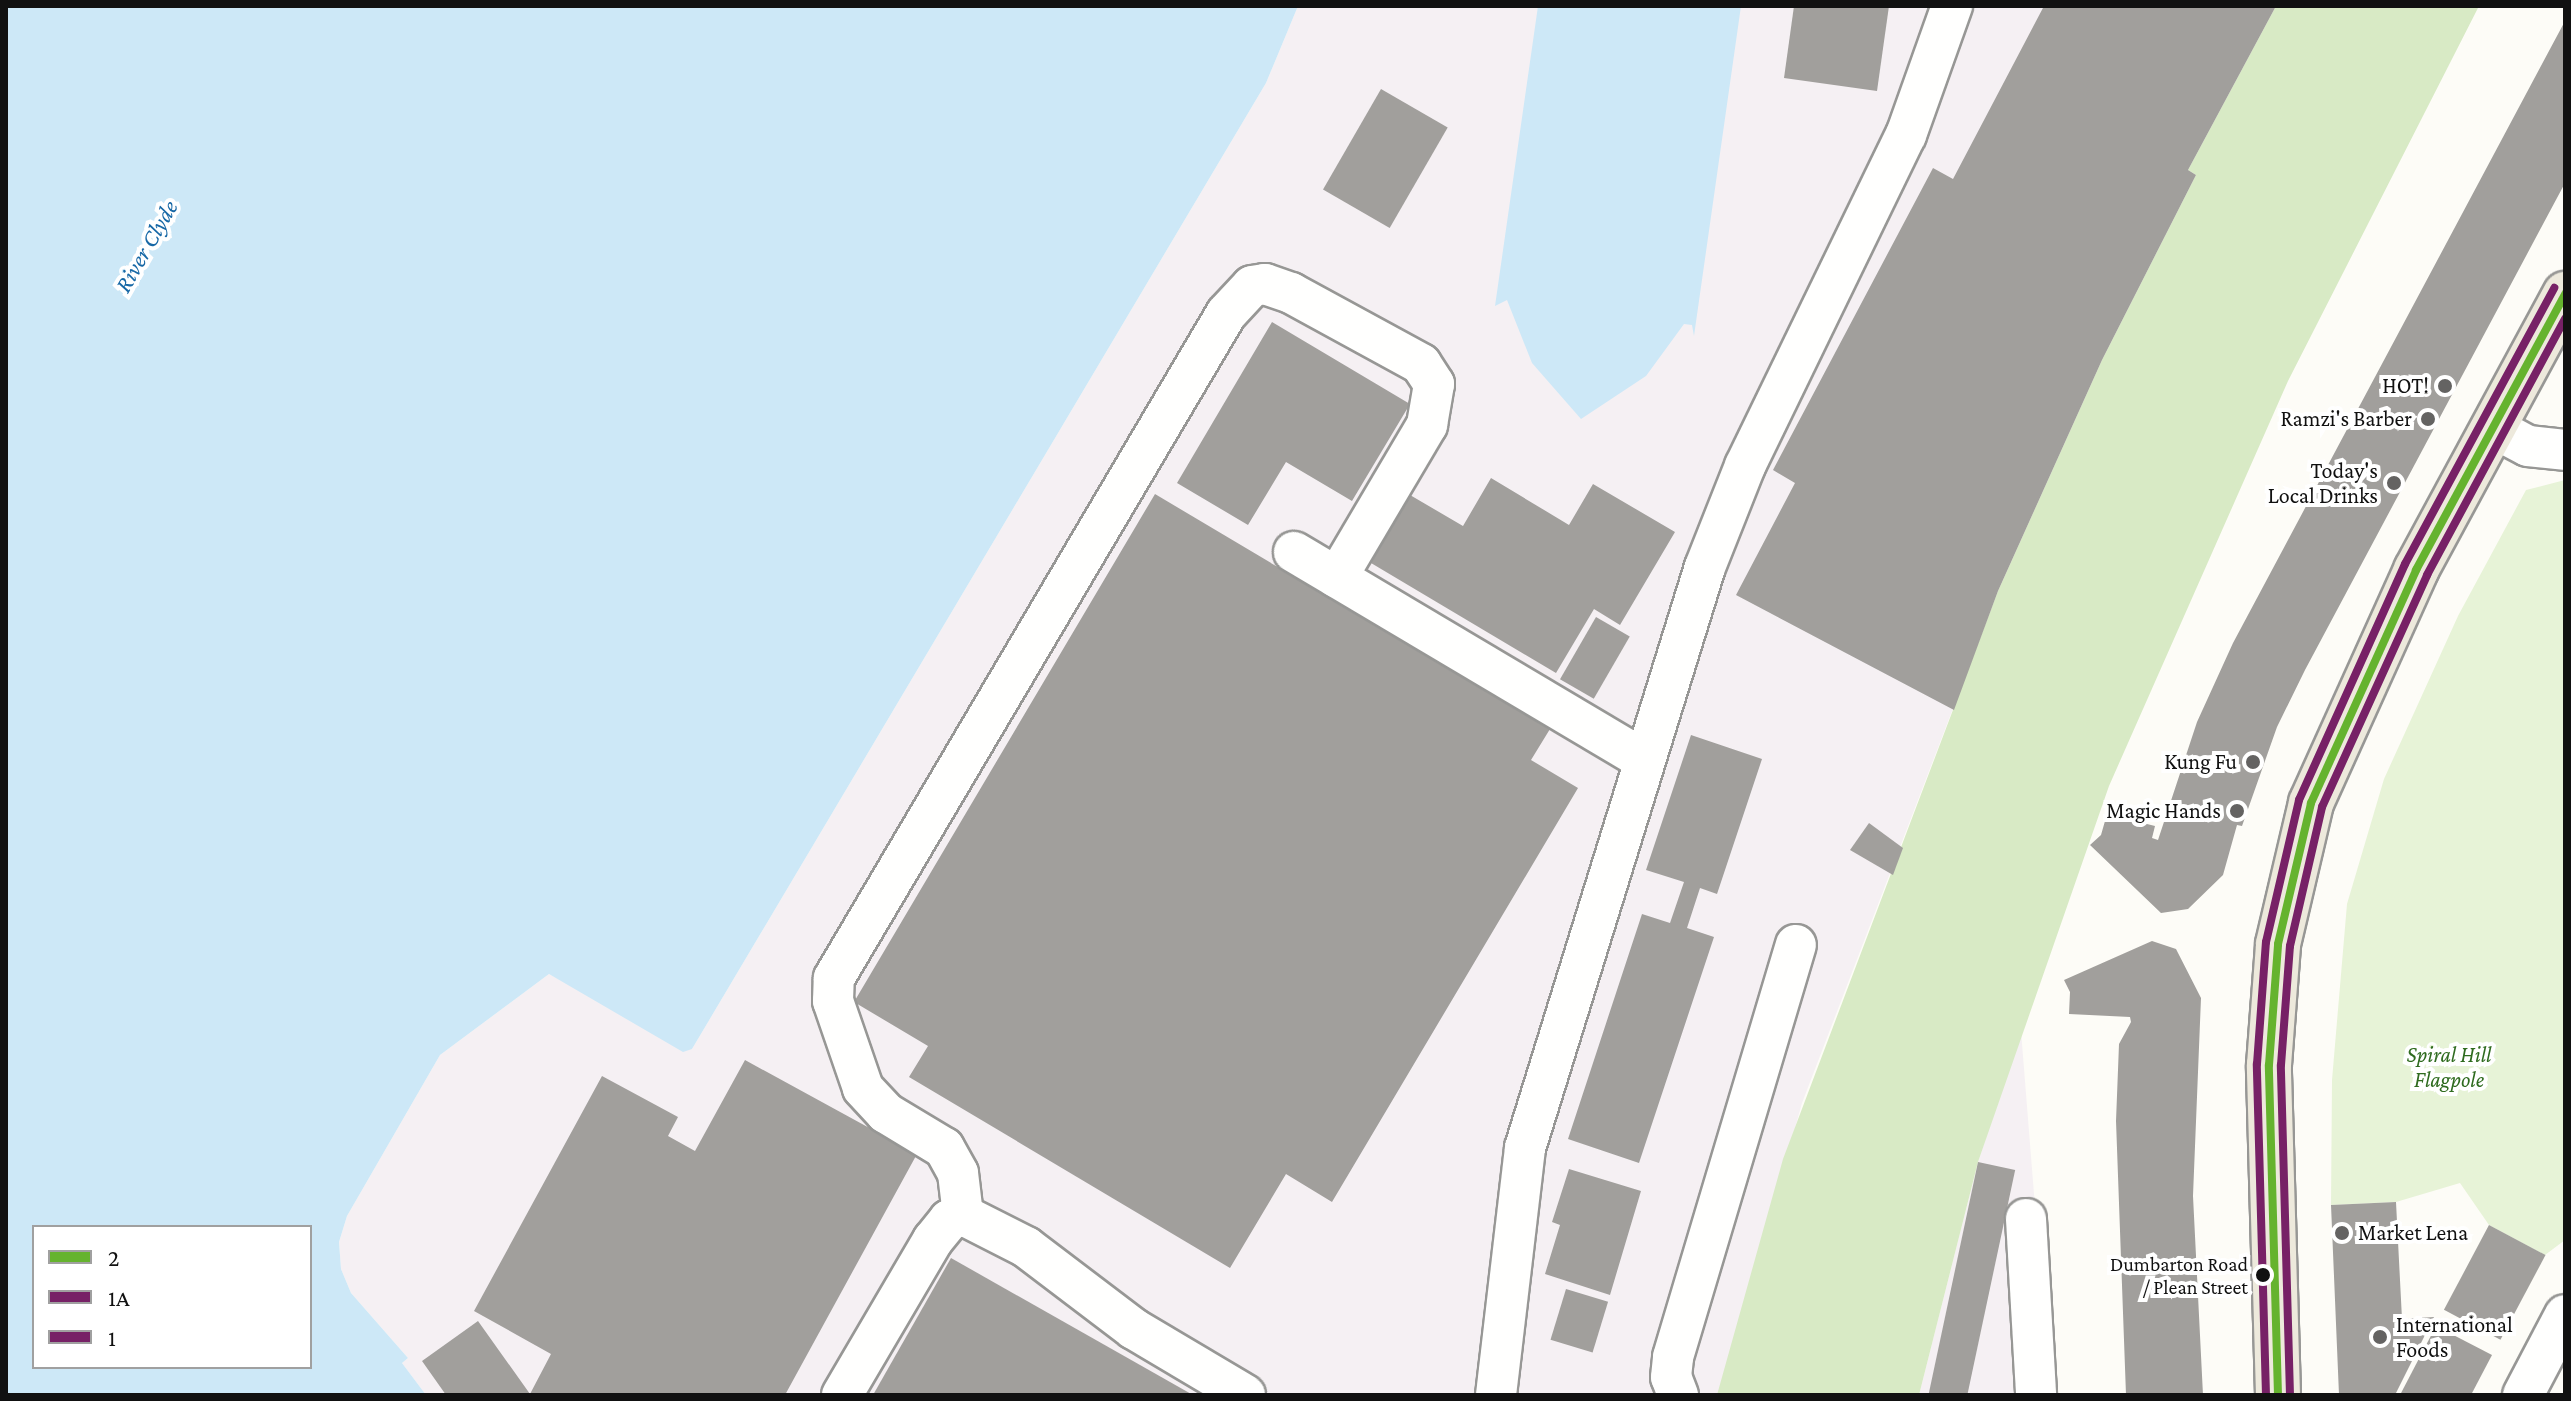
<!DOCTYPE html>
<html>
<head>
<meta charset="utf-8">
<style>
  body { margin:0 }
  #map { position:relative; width:2571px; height:1401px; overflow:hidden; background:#fdfcf7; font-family:"Crimson Pro",serif }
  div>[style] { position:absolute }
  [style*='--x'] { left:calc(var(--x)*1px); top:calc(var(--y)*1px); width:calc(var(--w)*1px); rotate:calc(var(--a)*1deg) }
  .industrial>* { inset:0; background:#f5f0f3 }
  .green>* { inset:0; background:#e7f3d7 }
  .forest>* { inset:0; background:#d8eac5 }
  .water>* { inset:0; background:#cde8f7 }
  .building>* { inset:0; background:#a19f9c; transform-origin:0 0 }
  .roads { filter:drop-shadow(2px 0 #979795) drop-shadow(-2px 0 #979795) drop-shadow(0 2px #979795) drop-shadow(0 -2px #979795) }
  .minor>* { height:40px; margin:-20px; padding:0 20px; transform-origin:20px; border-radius:20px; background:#fffffe }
  .major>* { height:44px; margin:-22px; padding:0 22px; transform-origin:22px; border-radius:22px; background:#ede9dc }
  .bus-1>* { height:8px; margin:-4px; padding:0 4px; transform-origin:4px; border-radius:4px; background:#65b32e }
  .bus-2>* { height:8px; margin:-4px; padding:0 4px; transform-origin:4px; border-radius:4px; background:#772166 }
  .bus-3>* { height:8px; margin:-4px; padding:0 4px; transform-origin:4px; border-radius:4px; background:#772166 }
  .dots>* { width:22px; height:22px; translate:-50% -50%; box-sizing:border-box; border:4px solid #fff; border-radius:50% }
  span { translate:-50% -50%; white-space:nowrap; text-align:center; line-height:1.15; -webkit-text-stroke:8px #fff; paint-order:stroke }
  .bus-label { font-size:20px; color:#111 }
  .right { translate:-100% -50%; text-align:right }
  .poi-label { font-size:22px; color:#111 }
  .left { translate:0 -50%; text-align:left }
  .park-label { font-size:22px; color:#2f6b1f; font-style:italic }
  .water-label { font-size:24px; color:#1768a6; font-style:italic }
  .frame { position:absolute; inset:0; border:8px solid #111; pointer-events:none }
  .legend { position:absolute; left:32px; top:1225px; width:280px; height:144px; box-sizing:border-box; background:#fff; border:2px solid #a0a0a0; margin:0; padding:10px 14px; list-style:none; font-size:24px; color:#111 }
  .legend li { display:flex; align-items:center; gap:16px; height:40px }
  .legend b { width:40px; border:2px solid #a0a0a0 }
</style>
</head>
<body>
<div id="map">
  <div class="industrial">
    <i style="clip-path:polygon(1298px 6px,2276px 6px,2188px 170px,2196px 175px,2102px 360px,1998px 591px,1802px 1103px,1721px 1395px,426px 1395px,402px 1363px,408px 1358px,351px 1293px,341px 1269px,339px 1242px,347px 1216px,440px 1055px,549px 974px,692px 1049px,1266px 83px)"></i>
    <i style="clip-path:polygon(2021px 1031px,2050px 1395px,1919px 1395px,1978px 1162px)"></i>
  </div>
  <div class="green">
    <i style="clip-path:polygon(2565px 480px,2565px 1240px,2545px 1255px,2489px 1225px,2460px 1183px,2396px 1202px,2331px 1205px,2332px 1080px,2347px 904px,2384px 779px,2458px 616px,2526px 490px)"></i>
  </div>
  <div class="forest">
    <i style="clip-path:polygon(2276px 6px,2479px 6px,2288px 381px,2109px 786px,1978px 1162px,1919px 1395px,1717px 1395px,1783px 1159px,1998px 591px,2102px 360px,2196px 175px,2188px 170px)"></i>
  </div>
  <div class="water">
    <i style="clip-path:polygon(evenodd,6px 6px,1298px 6px,1266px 83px,692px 1049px,683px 1052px,549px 974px,440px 1055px,347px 1216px,339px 1242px,341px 1269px,351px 1293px,408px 1358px,402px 1363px,426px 1395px,6px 1395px,6px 6px,34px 1227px,310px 1227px,310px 1367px,34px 1367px,34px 1227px)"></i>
    <i style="clip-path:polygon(1538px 6px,1741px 6px,1694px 336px,1692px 325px,1684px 324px,1646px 376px,1581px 419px,1532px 363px,1507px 300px,1495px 306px)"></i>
  </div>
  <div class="building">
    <i style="clip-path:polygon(1794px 6px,1889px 6px,1877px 91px,1784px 78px)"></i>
    <i style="clip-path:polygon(2044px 6px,2276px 6px,2188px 170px,2196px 175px,2102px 360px,1998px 591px,1954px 710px,1736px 595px,1795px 483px,1773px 470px,1933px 168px,1953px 179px)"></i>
    <i style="clip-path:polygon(2565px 21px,2565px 183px,2305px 670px,2277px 727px,2242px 826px,2237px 825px,2223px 875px,2188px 909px,2161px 913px,2090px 845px,2101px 835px,2107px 814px,2155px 826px,2152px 838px,2158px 840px,2197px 722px,2233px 643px)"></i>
    <i style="left:1381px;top:89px;width:77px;height:116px;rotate:30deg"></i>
    <i style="clip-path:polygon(1272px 322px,1410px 404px,1352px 501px,1286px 462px,1248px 525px,1177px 483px)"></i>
    <i style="clip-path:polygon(1491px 478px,1569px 525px,1593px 484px,1675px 532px,1620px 625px,1594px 609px,1556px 673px,1371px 563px,1410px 495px,1463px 526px)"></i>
    <i style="clip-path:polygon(1155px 494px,1550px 729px,1531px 760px,1578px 788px,1332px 1202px,1286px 1174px,1230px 1268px,909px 1077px,928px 1046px,854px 1002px)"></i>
    <i style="left:1596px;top:617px;width:39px;height:72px;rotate:30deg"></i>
    <i style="clip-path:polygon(1691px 735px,1762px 759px,1717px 894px,1700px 888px,1687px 928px,1714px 937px,1639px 1163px,1568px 1139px,1642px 914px,1670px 923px,1684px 882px,1646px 870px)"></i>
    <i style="clip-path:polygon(1869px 823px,1903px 848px,1893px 875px,1850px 850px)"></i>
    <i style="clip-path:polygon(2152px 941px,2176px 949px,2201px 998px,2193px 1196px,2203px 1395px,2126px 1395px,2116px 1121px,2119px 1044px,2131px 1022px,2130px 1017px,2069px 1014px,2070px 992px,2064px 980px)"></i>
    <i style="clip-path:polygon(745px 1060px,917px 1154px,785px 1395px,446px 1395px,422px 1361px,478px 1321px,530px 1394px,551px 1354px,474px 1311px,602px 1076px,678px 1117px,668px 1136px,695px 1151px)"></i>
    <i style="left:1978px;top:1162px;width:38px;height:240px;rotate:12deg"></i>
    <i style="clip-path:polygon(1569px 1169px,1641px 1191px,1610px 1295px,1545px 1274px,1560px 1225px,1552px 1222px)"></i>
    <i style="clip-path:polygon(2396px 1202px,2402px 1319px,2434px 1317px,2395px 1395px,2339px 1395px,2331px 1205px)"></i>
    <i style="left:2489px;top:1225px;width:64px;height:96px;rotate:28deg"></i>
    <i style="clip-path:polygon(951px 1258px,1193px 1395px,873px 1395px)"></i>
    <i style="left:1566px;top:1289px;width:44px;height:53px;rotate:17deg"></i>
    <i style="clip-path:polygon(2436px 1326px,2492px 1355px,2471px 1395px,2400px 1395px)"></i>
  </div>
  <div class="roads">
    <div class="minor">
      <i style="--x:2494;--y:428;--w:38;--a:28"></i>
      <i style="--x:2528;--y:446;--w:37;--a:6"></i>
      <i style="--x:1294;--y:552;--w:407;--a:30.7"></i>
      <i style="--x:963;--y:1215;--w:42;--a:-96.8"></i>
      <i style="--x:958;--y:1173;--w:29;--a:-119"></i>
      <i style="--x:944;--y:1148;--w:68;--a:-148.9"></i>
      <i style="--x:886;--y:1113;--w:34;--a:-133"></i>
      <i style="--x:863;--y:1088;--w:92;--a:-109"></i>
      <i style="--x:833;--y:1001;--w:23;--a:-88"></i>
      <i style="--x:834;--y:978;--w:771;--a:-59.44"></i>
      <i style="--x:1226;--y:314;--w:38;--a:-47"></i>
      <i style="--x:1252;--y:286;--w:13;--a:-9"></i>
      <i style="--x:1265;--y:284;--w:28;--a:19"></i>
      <i style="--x:1291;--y:293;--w:148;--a:28.6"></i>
      <i style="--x:1421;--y:364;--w:24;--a:57"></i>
      <i style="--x:1434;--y:384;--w:42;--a:99.7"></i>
      <i style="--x:1427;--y:425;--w:177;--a:120.6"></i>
      <i style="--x:2026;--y:1219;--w:176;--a:86.7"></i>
      <i style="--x:842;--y:1395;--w:180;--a:-59.6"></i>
      <i style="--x:933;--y:1240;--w:26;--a:-51"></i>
      <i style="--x:949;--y:1220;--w:15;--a:-20"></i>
      <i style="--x:963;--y:1215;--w:71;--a:26.9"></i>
      <i style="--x:1026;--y:1247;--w:136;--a:37.2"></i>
      <i style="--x:1134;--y:1329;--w:129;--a:30.7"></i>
      <i style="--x:1496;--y:1395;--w:249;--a:-83.3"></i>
      <i style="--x:1525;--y:1148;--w:608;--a:-72.79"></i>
      <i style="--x:1705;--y:567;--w:109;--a:-68.4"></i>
      <i style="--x:1745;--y:466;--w:368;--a:-64.1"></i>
      <i style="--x:1906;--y:135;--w:137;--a:-70.4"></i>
      <i style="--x:1678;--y:1395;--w:19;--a:-111"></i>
      <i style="--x:1671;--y:1377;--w:20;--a:-84"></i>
      <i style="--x:1673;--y:1357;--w:430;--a:-73.4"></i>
      <i style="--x:2523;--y:1395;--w:90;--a:-62.3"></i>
    </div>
    <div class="major">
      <i style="--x:2278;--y:1395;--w:330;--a:-91.6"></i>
      <i style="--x:2269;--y:1065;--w:121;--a:-85.7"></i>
      <i style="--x:2278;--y:944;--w:145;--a:-76.8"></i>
      <i style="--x:2311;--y:803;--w:256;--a:-65.7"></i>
      <i style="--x:2416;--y:570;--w:314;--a:-61.6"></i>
    </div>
  </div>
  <div class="bus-1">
    <i style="--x:2278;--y:1395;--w:330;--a:-91.6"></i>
    <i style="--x:2269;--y:1065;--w:121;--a:-85.7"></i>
    <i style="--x:2278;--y:944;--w:145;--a:-76.8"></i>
    <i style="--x:2311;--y:803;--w:256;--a:-65.7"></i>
    <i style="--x:2416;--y:570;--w:314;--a:-61.6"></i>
  </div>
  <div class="bus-2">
    <i style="--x:2290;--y:1395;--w:330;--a:-91.6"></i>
    <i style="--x:2281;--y:1065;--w:119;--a:-85.7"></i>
    <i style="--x:2290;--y:946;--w:143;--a:-77"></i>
    <i style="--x:2322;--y:807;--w:255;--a:-65.6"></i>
    <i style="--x:2427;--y:575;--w:291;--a:-61.7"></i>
  </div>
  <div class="bus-3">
    <i style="--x:2266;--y:1395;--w:331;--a:-91.6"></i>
    <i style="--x:2257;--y:1064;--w:122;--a:-85.8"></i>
    <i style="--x:2266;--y:942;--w:146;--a:-76.9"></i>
    <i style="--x:2299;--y:800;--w:259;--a:-65.8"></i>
    <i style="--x:2405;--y:564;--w:314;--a:-61.6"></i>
  </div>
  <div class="dots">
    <i style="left:2445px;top:386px;background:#646362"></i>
    <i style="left:2428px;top:419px;background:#646362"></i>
    <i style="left:2394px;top:483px;background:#646362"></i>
    <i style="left:2253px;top:762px;background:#646362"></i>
    <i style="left:2237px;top:811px;background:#646362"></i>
    <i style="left:2342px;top:1233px;background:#646362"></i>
    <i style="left:2263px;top:1275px;background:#111"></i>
    <i style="left:2380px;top:1337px;background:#646362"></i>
  </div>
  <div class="bus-label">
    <span class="right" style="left:2248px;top:1276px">Dumbarton Road<br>/ Plean Street</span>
  </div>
  <div class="poi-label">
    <span class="right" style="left:2429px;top:386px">HOT!</span>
    <span class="right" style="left:2412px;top:419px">Ramzi's Barber</span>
    <span class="right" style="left:2378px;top:483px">Today's<br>Local Drinks</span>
    <span class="right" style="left:2237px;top:762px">Kung Fu</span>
    <span class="right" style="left:2221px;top:811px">Magic Hands</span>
    <span class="left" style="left:2358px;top:1233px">Market Lena</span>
    <span class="left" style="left:2396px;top:1337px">International<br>Foods</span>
  </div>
  <div class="park-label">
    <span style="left:2449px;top:1067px">Spiral Hill<br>Flagpole</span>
  </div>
  <div class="water-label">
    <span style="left:146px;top:246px;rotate:-60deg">River Clyde</span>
  </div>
  <div class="frame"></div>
  <ul class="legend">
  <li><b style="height:10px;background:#65b32e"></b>2</li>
  <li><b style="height:10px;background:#772166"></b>1A</li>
  <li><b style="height:10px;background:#772166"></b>1</li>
  </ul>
</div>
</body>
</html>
